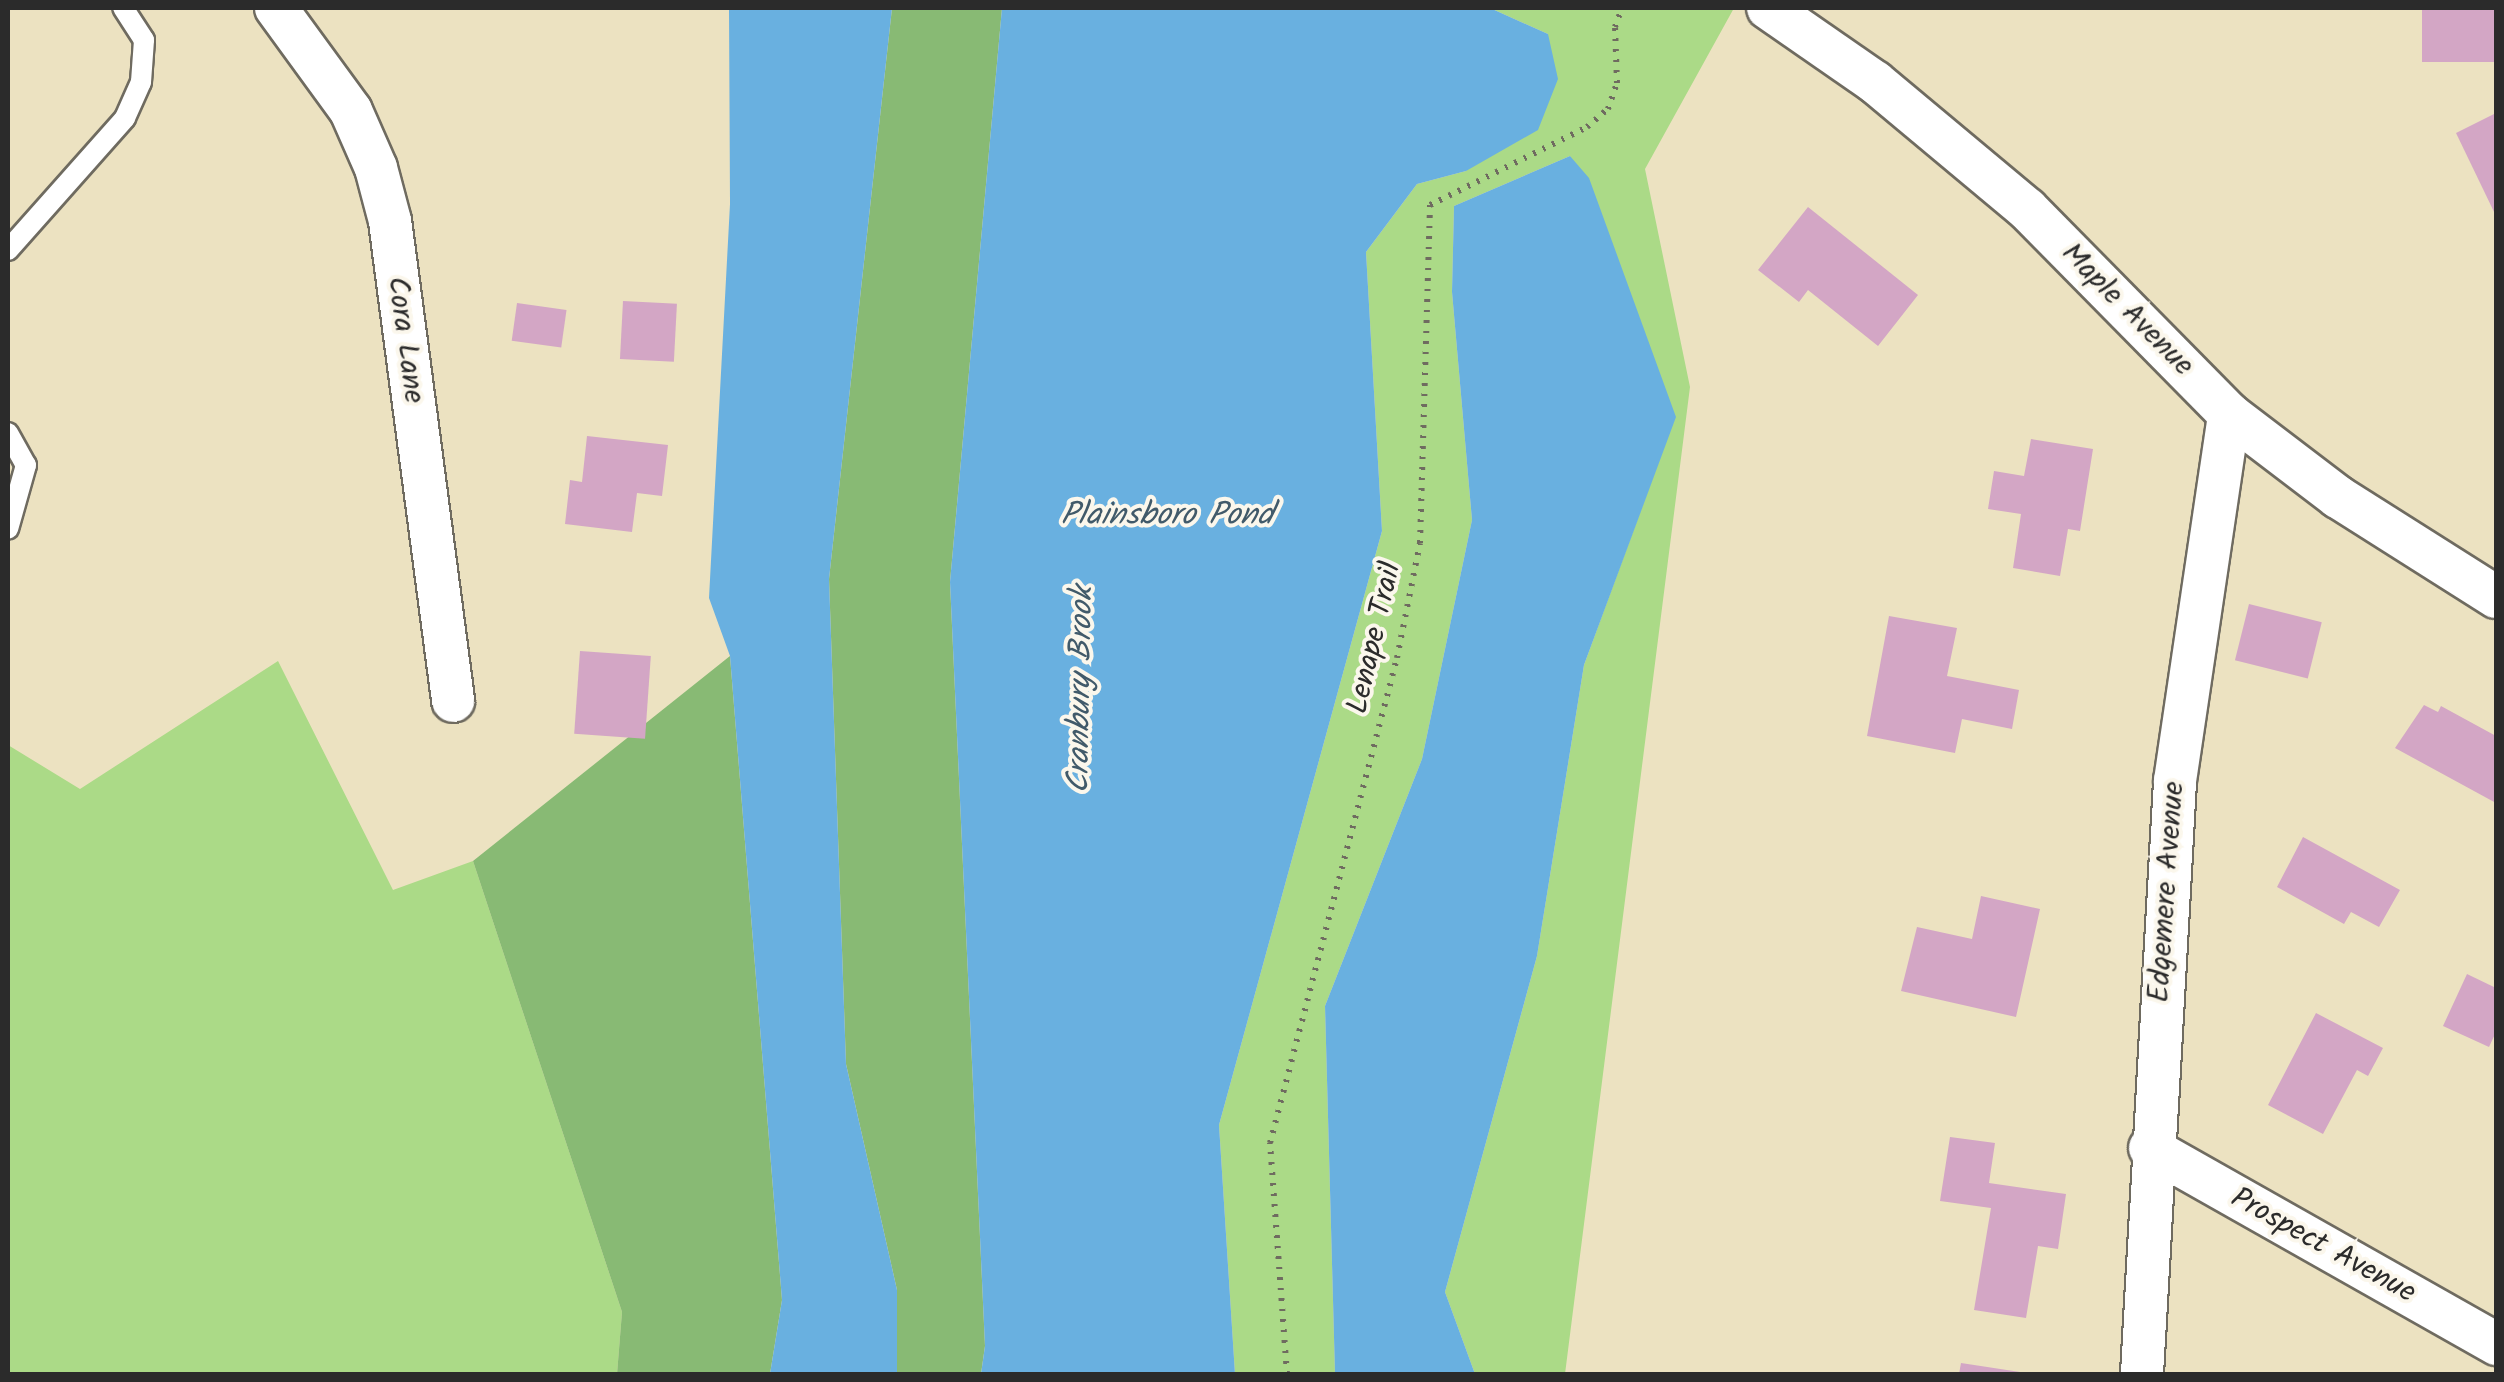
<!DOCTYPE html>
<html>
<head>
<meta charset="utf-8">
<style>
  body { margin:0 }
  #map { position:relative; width:2504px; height:1382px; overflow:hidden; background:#ece2c1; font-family:Kalam,sans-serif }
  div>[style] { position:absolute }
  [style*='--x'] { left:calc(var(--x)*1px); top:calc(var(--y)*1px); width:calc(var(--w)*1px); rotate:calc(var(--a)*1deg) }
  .green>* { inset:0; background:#abda87 }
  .forest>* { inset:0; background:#88ba74 }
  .water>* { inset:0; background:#69b0e0 }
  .building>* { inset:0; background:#d3a6c5; transform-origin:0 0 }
  .path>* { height:6px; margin-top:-3px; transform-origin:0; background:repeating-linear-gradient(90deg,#6f6b60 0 2.5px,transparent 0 10.5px) }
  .roads { filter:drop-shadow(2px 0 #6f6b60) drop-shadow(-2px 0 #6f6b60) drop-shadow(0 2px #6f6b60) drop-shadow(0 -2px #6f6b60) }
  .service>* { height:20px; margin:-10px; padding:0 10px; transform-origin:10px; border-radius:10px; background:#fff }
  .minor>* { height:42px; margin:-21px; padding:0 21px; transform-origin:21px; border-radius:21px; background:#fff }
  span { translate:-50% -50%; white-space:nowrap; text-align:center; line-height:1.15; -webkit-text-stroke:8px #fbf7ec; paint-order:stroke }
  .street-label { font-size:30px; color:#2b2b2b }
  .water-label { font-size:32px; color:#415a6a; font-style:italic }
  .frame { position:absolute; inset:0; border:10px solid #2b2b2b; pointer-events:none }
</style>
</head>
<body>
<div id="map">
  <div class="green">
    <i style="clip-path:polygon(1490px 8px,1734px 8px,1645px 169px,1690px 387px,1565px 1374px,1475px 1374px,1445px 1292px,1537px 956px,1584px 665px,1675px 417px,1570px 156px,1454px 206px,1452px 292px,1472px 520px,1422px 759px,1325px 1006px,1335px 1374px,1235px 1374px,1219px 1125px,1382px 531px,1366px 252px,1417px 184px,1466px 171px,1548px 34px)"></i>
    <i style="clip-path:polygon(278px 661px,393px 890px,473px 861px,622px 1312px,617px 1374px,8px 1374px,8px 745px,80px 789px)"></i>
  </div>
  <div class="forest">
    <i style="clip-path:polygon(892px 8px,1002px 8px,950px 582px,985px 1346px,981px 1374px,897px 1374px,897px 1290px,846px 1064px,829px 579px)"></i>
    <i style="clip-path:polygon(730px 656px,782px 1300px,770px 1374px,617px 1374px,622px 1312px,473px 861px)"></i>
  </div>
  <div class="water">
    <i style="clip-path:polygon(729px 8px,892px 8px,829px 579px,846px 1064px,897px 1290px,897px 1374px,770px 1374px,782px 1300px,730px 656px,709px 598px,730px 204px)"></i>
    <i style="clip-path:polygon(1002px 8px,1490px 8px,1548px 34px,1558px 79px,1538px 130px,1466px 171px,1417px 184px,1366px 252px,1382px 531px,1219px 1125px,1235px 1374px,981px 1374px,985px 1346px,950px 582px)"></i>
    <i style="clip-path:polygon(1570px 156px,1589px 178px,1676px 417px,1584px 665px,1537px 956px,1445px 1292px,1475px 1374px,1335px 1374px,1325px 1006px,1422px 759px,1472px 520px,1452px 292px,1454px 206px)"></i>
  </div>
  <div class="building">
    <i style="left:2422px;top:8px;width:74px;height:54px"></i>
    <i style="clip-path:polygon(2496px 113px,2496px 216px,2456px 133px)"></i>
    <i style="clip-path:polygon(1808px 207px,1918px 295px,1878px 346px,1808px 290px,1799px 302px,1758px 270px)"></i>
    <i style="left:623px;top:301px;width:54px;height:58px;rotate:3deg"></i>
    <i style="left:517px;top:303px;width:50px;height:38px;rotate:8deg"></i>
    <i style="clip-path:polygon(587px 436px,668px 445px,662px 496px,637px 493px,632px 532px,565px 524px,570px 480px,582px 482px)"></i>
    <i style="clip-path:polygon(2031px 439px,2093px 449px,2080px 531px,2068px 529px,2060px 576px,2013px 568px,2021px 514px,1988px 509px,1994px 471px,2024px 476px)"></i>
    <i style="left:2249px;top:604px;width:75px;height:58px;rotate:14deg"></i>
    <i style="clip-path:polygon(1889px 616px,1957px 628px,1947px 676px,2019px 690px,2012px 729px,1962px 719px,1955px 753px,1867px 736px)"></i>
    <i style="left:580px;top:651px;width:71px;height:83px;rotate:4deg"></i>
    <i style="clip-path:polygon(2424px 705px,2438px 712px,2441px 706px,2496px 736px,2496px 803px,2395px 748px)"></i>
    <i style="clip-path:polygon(2303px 837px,2400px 890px,2379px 927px,2351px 912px,2344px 924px,2277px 887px)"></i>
    <i style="clip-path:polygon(1981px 896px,2040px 909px,2016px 1017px,1901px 991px,1917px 927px,1972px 939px)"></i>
    <i style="clip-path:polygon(2467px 974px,2496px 988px,2496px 1032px,2489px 1047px,2443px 1026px)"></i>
    <i style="clip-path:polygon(2316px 1013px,2383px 1048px,2368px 1076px,2357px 1070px,2323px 1134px,2268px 1105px)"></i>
    <i style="clip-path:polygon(1950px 1137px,1995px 1143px,1989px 1183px,2066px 1194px,2058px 1249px,2038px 1246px,2026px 1318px,1974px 1310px,1991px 1208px,1940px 1201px)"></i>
    <i style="clip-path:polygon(1961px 1363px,2020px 1372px,2020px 1374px,1959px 1374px)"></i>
  </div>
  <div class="path">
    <i style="--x:1287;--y:1374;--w:232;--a:-94.2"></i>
    <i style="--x:1270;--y:1143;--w:501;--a:-75.33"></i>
    <i style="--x:1397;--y:658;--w:117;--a:-78.7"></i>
    <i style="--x:1420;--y:543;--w:338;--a:-88.3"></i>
    <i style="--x:1430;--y:205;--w:175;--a:-26.4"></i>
    <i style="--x:1587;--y:127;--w:28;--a:-41"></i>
    <i style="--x:1608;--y:109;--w:28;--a:-71"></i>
    <i style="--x:1617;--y:83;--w:56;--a:-92"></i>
    <i style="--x:1615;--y:27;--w:20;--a:-70"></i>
  </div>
  <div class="roads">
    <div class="service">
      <i style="--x:8;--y:250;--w:176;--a:-48.4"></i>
      <i style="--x:125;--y:118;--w:39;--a:-66"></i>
      <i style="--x:141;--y:82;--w:42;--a:-85.9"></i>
      <i style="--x:144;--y:40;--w:38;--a:-123"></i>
      <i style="--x:8;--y:433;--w:37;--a:61"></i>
      <i style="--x:26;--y:465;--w:66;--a:105.7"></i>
    </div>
    <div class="minor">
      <i style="--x:276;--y:8;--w:127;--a:53.9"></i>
      <i style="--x:351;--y:111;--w:62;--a:66.3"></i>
      <i style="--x:376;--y:168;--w:55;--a:75.2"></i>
      <i style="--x:390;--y:221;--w:484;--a:82.5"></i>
      <i style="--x:1768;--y:8;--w:130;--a:34.7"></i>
      <i style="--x:1875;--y:82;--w:198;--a:39.9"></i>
      <i style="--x:2027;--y:209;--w:288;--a:45.4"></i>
      <i style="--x:2229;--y:414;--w:137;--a:37.3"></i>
      <i style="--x:2338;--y:497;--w:187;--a:32.3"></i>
      <i style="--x:2150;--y:1148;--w:398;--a:29.5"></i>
      <i style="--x:2142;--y:1374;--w:594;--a:-86.81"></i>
      <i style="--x:2175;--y:781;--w:371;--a:-81.6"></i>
    </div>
  </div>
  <div class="street-label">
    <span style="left:2127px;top:310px;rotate:45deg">Maple Avenue</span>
    <span style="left:405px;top:340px;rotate:82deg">Cora Lane</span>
    <span style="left:1375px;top:638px;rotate:-77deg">Lenape Trail</span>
    <span style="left:2167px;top:892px;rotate:-86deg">Edgemere Avenue</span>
    <span style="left:2323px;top:1246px;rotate:29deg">Prospect Avenue</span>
  </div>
  <div class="water-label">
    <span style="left:1167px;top:516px">Plainsboro Pond</span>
    <span style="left:1082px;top:690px;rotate:-89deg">Cranbury Brook</span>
  </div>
  <div class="frame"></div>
</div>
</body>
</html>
